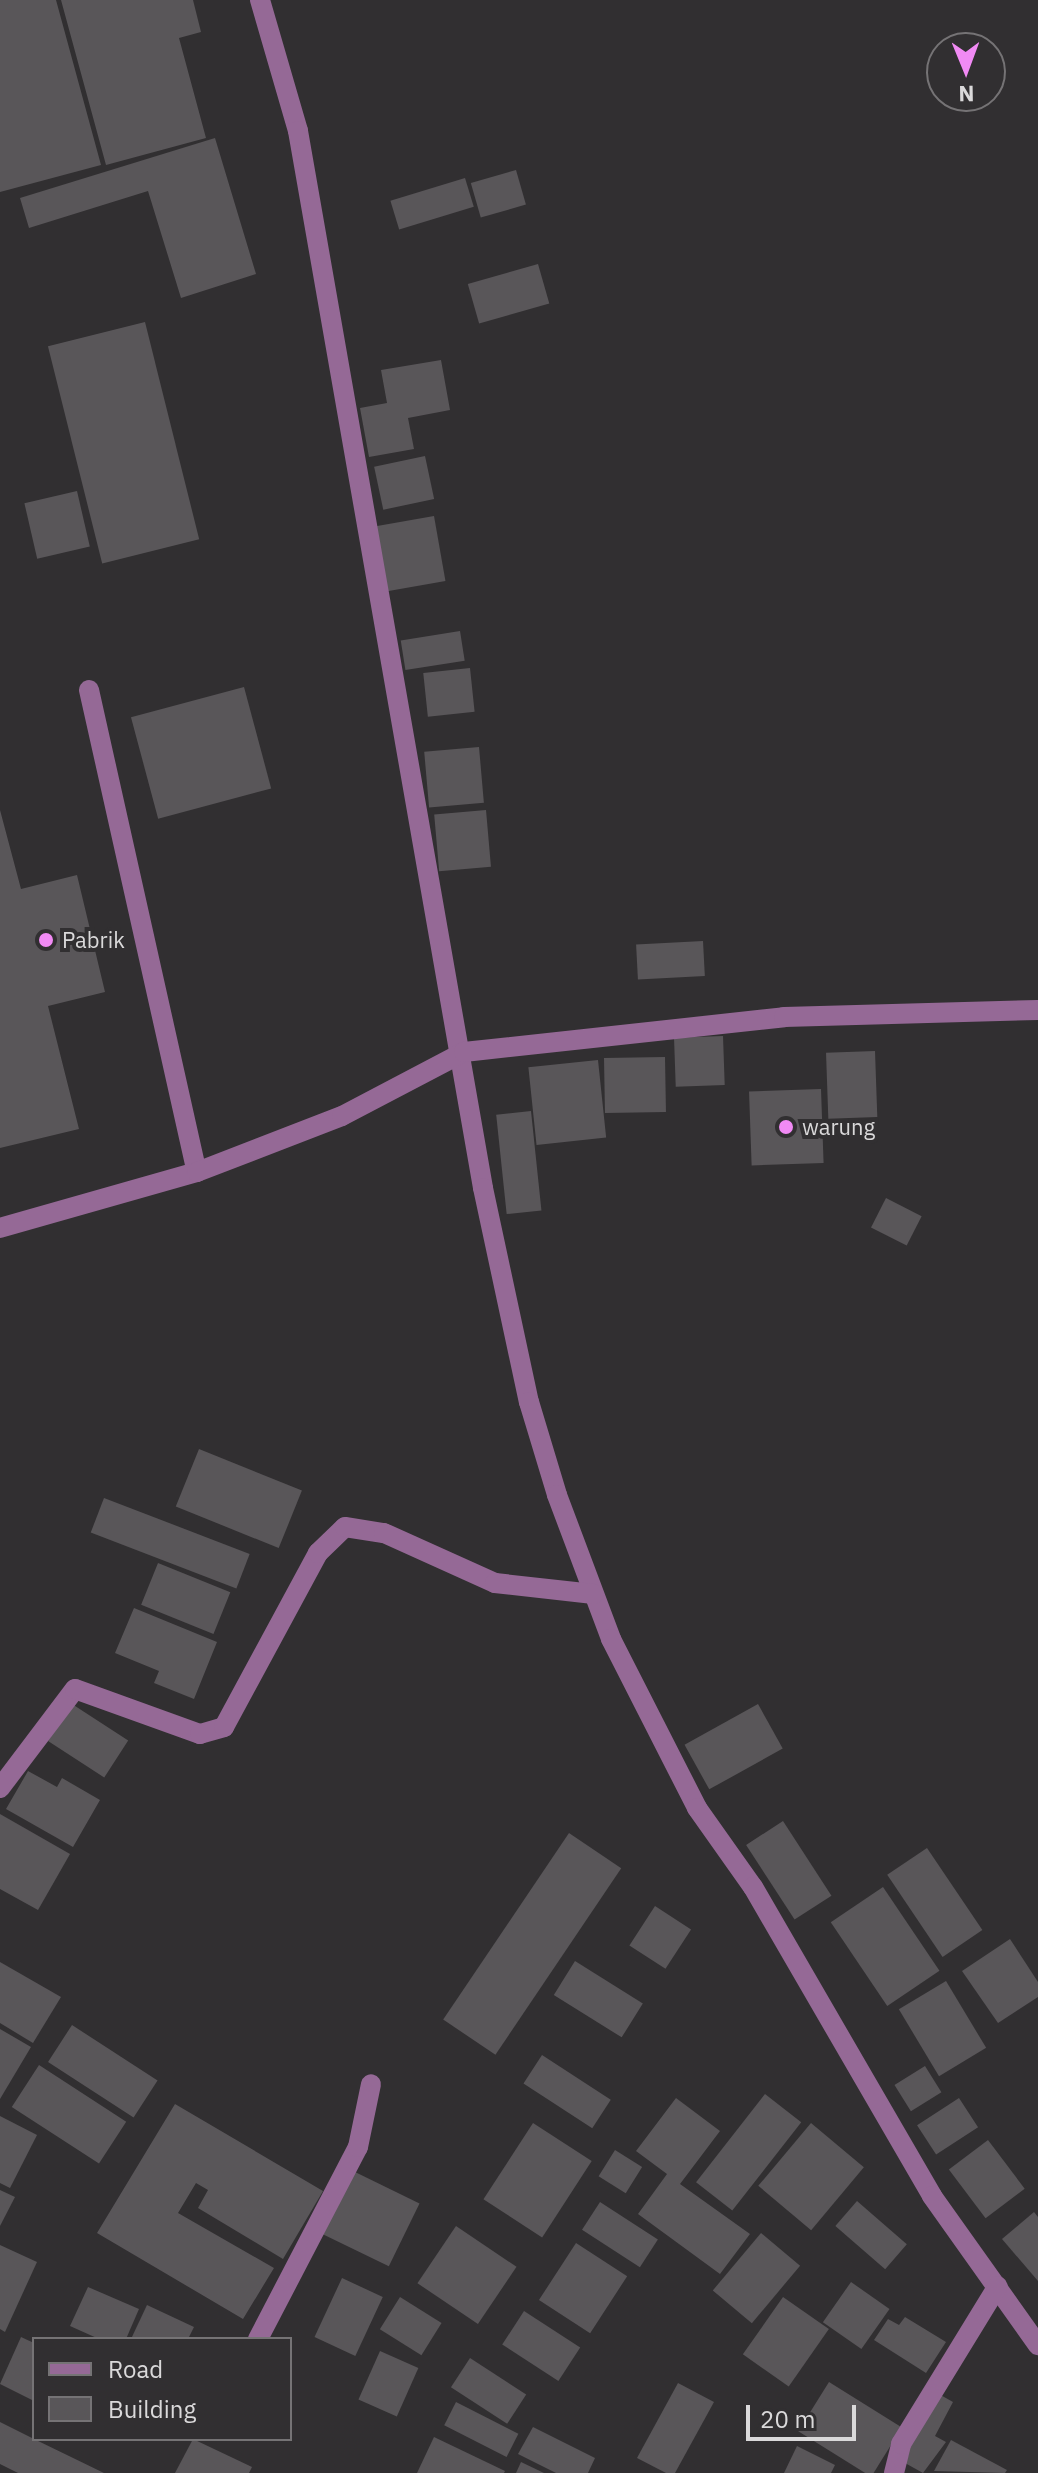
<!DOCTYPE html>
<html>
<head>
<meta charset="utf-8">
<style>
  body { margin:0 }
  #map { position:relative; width:1038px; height:2473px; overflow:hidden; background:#312f31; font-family:"IBM Plex Sans",sans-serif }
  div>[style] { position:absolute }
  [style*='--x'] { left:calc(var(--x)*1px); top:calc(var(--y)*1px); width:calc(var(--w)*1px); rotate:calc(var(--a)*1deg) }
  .building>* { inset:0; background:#595659; transform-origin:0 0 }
  .minor>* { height:20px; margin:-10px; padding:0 10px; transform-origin:10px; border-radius:10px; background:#956996 }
  .dots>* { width:22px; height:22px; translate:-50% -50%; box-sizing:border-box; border:4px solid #312f31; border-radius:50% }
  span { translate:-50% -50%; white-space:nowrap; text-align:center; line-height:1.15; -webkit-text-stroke:8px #312f31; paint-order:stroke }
  .poi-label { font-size:22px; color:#dad9da }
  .left { translate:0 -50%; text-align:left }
  .legend { position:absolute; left:32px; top:2337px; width:260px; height:104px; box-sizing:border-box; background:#312f31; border:2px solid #757375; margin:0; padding:10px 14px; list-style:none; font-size:24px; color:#dad9da }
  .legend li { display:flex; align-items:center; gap:16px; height:40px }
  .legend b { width:40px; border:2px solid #757375 }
  .north { position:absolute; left:926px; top:32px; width:80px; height:80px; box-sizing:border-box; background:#312f31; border:2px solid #757375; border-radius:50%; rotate:179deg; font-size:22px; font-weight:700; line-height:32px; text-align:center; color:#dad9da }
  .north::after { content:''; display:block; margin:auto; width:28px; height:36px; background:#f18af4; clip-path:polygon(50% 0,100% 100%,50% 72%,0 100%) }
  .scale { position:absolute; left:746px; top:2405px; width:110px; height:36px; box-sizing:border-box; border:4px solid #dad9da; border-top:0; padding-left:10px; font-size:24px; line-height:28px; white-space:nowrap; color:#dad9da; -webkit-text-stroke:6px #312f31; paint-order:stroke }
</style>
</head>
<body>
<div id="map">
  <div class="building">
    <i style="clip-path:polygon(0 0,56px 0,101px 165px,0 192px)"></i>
    <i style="clip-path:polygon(61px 0,193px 0,201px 32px,179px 38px,206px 138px,106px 165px)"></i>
    <i style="clip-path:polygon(215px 138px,256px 274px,181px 298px,148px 191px,29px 228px,20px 198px)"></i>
    <i style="left:516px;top:170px;width:36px;height:47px;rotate:74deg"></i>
    <i style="left:465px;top:178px;width:30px;height:78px;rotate:73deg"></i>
    <i style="left:538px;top:264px;width:41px;height:73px;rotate:74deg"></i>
    <i style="left:145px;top:322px;width:224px;height:100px;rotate:76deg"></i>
    <i style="clip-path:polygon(441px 360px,450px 410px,408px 418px,414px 449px,369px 457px,360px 408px,387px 403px,381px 370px)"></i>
    <i style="left:425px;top:456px;width:44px;height:52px;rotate:78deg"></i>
    <i style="left:77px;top:491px;width:57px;height:54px;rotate:77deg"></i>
    <i style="left:434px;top:516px;width:66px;height:62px;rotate:80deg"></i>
    <i style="left:460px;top:631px;width:30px;height:60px;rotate:81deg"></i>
    <i style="left:470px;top:668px;width:44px;height:47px;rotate:84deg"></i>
    <i style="left:244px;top:687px;width:105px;height:117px;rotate:75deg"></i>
    <i style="left:479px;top:747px;width:56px;height:55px;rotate:85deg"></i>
    <i style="clip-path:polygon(0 810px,21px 889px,77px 875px,105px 992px,48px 1006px,79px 1129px,0 1148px)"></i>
    <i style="left:486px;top:810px;width:57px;height:52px;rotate:85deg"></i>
    <i style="left:703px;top:941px;width:35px;height:67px;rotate:87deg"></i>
    <i style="left:723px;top:1036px;width:49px;height:49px;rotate:88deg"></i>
    <i style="left:875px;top:1051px;width:66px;height:49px;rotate:88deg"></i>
    <i style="left:665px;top:1057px;width:55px;height:61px;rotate:89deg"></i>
    <i style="left:598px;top:1060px;width:78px;height:70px;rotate:84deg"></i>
    <i style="left:821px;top:1089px;width:74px;height:72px;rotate:88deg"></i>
    <i style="left:531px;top:1111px;width:100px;height:35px;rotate:84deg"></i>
    <i style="left:886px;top:1198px;width:40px;height:33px;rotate:27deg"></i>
    <i style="left:199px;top:1449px;width:111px;height:62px;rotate:22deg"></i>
    <i style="left:104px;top:1498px;width:156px;height:37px;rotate:21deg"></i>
    <i style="left:158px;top:1563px;width:78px;height:45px;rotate:22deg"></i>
    <i style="clip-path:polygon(134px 1608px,217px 1642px,194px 1699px,154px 1683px,159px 1671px,115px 1653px)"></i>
    <i style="left:72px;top:1704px;width:67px;height:44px;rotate:33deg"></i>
    <i style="left:758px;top:1704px;width:51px;height:84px;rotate:61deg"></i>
    <i style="clip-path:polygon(28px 1771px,57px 1787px,62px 1778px,100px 1800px,73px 1847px,6px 1809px)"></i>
    <i style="clip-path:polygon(0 1814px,70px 1854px,38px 1910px,0 1889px)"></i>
    <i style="left:783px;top:1821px;width:89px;height:44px;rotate:57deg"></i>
    <i style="left:569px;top:1833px;width:63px;height:225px;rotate:34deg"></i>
    <i style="left:927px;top:1848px;width:99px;height:48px;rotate:56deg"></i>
    <i style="left:883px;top:1887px;width:101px;height:63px;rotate:56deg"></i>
    <i style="left:655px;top:1906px;width:43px;height:47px;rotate:33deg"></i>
    <i style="clip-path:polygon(1010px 1939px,1038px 1982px,1038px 1997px,998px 2023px,962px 1971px)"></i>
    <i style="left:575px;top:1961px;width:80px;height:40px;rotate:32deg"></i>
    <i style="clip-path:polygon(0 1962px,61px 1997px,33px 2043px,0 2023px)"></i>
    <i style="left:946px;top:1981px;width:78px;height:55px;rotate:59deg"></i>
    <i style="left:72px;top:2025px;width:102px;height:44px;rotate:33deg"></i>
    <i style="clip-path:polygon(0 2029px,31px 2047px,0 2099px)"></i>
    <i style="left:542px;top:2055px;width:82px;height:34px;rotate:33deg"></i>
    <i style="left:39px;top:2065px;width:104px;height:50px;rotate:33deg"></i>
    <i style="left:925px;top:2066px;width:31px;height:36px;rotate:58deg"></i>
    <i style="left:765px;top:2094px;width:46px;height:112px;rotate:38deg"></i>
    <i style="clip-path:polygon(676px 2098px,720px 2131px,680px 2184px,750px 2234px,720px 2274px,638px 2214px,667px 2174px,636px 2151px)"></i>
    <i style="left:959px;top:2098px;width:35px;height:50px;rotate:57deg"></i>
    <i style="clip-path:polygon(175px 2104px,323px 2191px,283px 2259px,198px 2208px,208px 2190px,196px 2183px,178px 2213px,274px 2268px,243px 2319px,97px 2233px)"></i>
    <i style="clip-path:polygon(0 2116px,37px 2135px,10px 2188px,0 2183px)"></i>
    <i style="left:533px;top:2123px;width:70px;height:91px;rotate:33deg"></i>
    <i style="left:811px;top:2123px;width:69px;height:82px;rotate:40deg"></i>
    <i style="left:988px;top:2140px;width:61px;height:49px;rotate:53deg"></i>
    <i style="left:615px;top:2150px;width:32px;height:31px;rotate:32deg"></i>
    <i style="left:353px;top:2171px;width:74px;height:70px;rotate:26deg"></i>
    <i style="clip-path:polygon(0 2190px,15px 2197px,0 2226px)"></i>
    <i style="left:857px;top:2201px;width:66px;height:33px;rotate:41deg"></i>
    <i style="left:600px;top:2202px;width:69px;height:33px;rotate:33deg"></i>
    <i style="clip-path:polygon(1034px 2212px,1038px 2217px,1038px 2281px,1002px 2239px)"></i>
    <i style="left:456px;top:2226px;width:73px;height:69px;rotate:34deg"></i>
    <i style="left:761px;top:2233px;width:51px;height:75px;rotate:40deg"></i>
    <i style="left:576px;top:2243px;width:61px;height:68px;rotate:33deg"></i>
    <i style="clip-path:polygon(0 2245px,37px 2262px,5px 2332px,0 2329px)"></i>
    <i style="left:342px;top:2278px;width:45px;height:65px;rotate:25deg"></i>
    <i style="left:851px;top:2282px;width:47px;height:49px;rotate:35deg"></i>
    <i style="clip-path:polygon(88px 2287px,139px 2309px,126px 2339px,99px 2339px,70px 2326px)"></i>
    <i style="left:400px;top:2297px;width:49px;height:38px;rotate:32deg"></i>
    <i style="left:783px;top:2297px;width:56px;height:70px;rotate:35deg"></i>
    <i style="clip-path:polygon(147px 2305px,194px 2327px,188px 2339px,131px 2339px)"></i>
    <i style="left:524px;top:2311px;width:67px;height:40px;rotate:33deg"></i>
    <i style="clip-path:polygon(905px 2317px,946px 2342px,926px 2373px,874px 2340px,888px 2319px,899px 2325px)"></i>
    <i style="clip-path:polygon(21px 2337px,34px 2343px,34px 2401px,0 2384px)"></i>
    <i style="left:380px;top:2351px;width:42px;height:53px;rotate:24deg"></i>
    <i style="left:470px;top:2358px;width:67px;height:35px;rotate:33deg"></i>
    <i style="left:829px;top:2382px;width:86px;height:58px;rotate:32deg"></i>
    <i style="clip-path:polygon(678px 2383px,714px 2402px,675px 2473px,666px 2473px,637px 2458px)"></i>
    <i style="clip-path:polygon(937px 2393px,953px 2402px,935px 2436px,946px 2442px,923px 2473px,896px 2458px)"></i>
    <i style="left:456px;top:2402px;width:70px;height:26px;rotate:27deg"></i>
    <i style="clip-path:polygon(0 2422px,34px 2439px,104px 2473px,18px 2473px,0 2464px)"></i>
    <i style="clip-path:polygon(533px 2427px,595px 2458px,588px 2473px,556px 2473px,518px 2454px)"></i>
    <i style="clip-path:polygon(434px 2437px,505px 2471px,504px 2473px,417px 2473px)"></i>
    <i style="clip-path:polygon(193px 2439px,252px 2467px,249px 2473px,175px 2473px)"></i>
    <i style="clip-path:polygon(951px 2440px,1007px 2470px,1005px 2473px,934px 2471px)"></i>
    <i style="clip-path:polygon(797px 2446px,835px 2465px,831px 2473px,784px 2473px)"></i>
    <i style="clip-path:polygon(521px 2462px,544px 2473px,516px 2473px)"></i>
  </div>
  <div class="minor">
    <i style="--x:260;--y:0;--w:136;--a:73.8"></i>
    <i style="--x:298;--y:131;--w:1073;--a:80.07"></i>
    <i style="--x:483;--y:1188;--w:219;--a:77.9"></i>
    <i style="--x:529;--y:1402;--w:97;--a:73.2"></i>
    <i style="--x:557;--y:1495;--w:154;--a:69.4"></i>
    <i style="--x:611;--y:1639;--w:190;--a:63"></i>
    <i style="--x:697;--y:1808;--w:97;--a:54.7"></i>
    <i style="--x:753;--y:1887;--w:357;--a:59.9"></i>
    <i style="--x:932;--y:2196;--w:183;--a:54.6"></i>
    <i style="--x:89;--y:690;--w:494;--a:77.4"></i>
    <i style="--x:0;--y:1228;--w:205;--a:-15.9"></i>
    <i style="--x:197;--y:1172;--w:155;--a:-21.1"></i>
    <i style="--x:342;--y:1116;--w:138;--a:-27.7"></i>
    <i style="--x:464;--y:1052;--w:322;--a:-6.2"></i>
    <i style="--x:784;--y:1017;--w:254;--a:-1.6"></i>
    <i style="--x:0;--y:1788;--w:124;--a:-52.9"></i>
    <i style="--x:75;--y:1689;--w:133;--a:19.8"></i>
    <i style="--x:200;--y:1734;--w:25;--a:-16"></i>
    <i style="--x:224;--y:1727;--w:198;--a:-61.6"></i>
    <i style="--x:318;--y:1553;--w:37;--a:-44"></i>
    <i style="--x:345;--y:1527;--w:39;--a:9"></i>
    <i style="--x:384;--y:1533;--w:122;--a:24.2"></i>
    <i style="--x:495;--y:1583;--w:99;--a:6.4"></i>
    <i style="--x:258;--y:2339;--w:216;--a:-62.5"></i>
    <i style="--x:358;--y:2147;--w:64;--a:-78.3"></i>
    <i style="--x:894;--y:2473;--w:30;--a:-76"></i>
    <i style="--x:901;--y:2444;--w:185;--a:-58.5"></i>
  </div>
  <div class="dots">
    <i style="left:46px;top:940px;background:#f18af4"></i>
    <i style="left:786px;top:1127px;background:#f18af4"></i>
  </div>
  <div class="poi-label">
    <span class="left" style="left:62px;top:940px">Pabrik</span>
    <span class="left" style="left:802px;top:1127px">warung</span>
  </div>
  <ul class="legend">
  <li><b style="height:10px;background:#956996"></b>Road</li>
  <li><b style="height:22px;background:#595659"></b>Building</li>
  </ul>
  <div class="north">N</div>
  <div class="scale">20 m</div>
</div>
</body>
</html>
